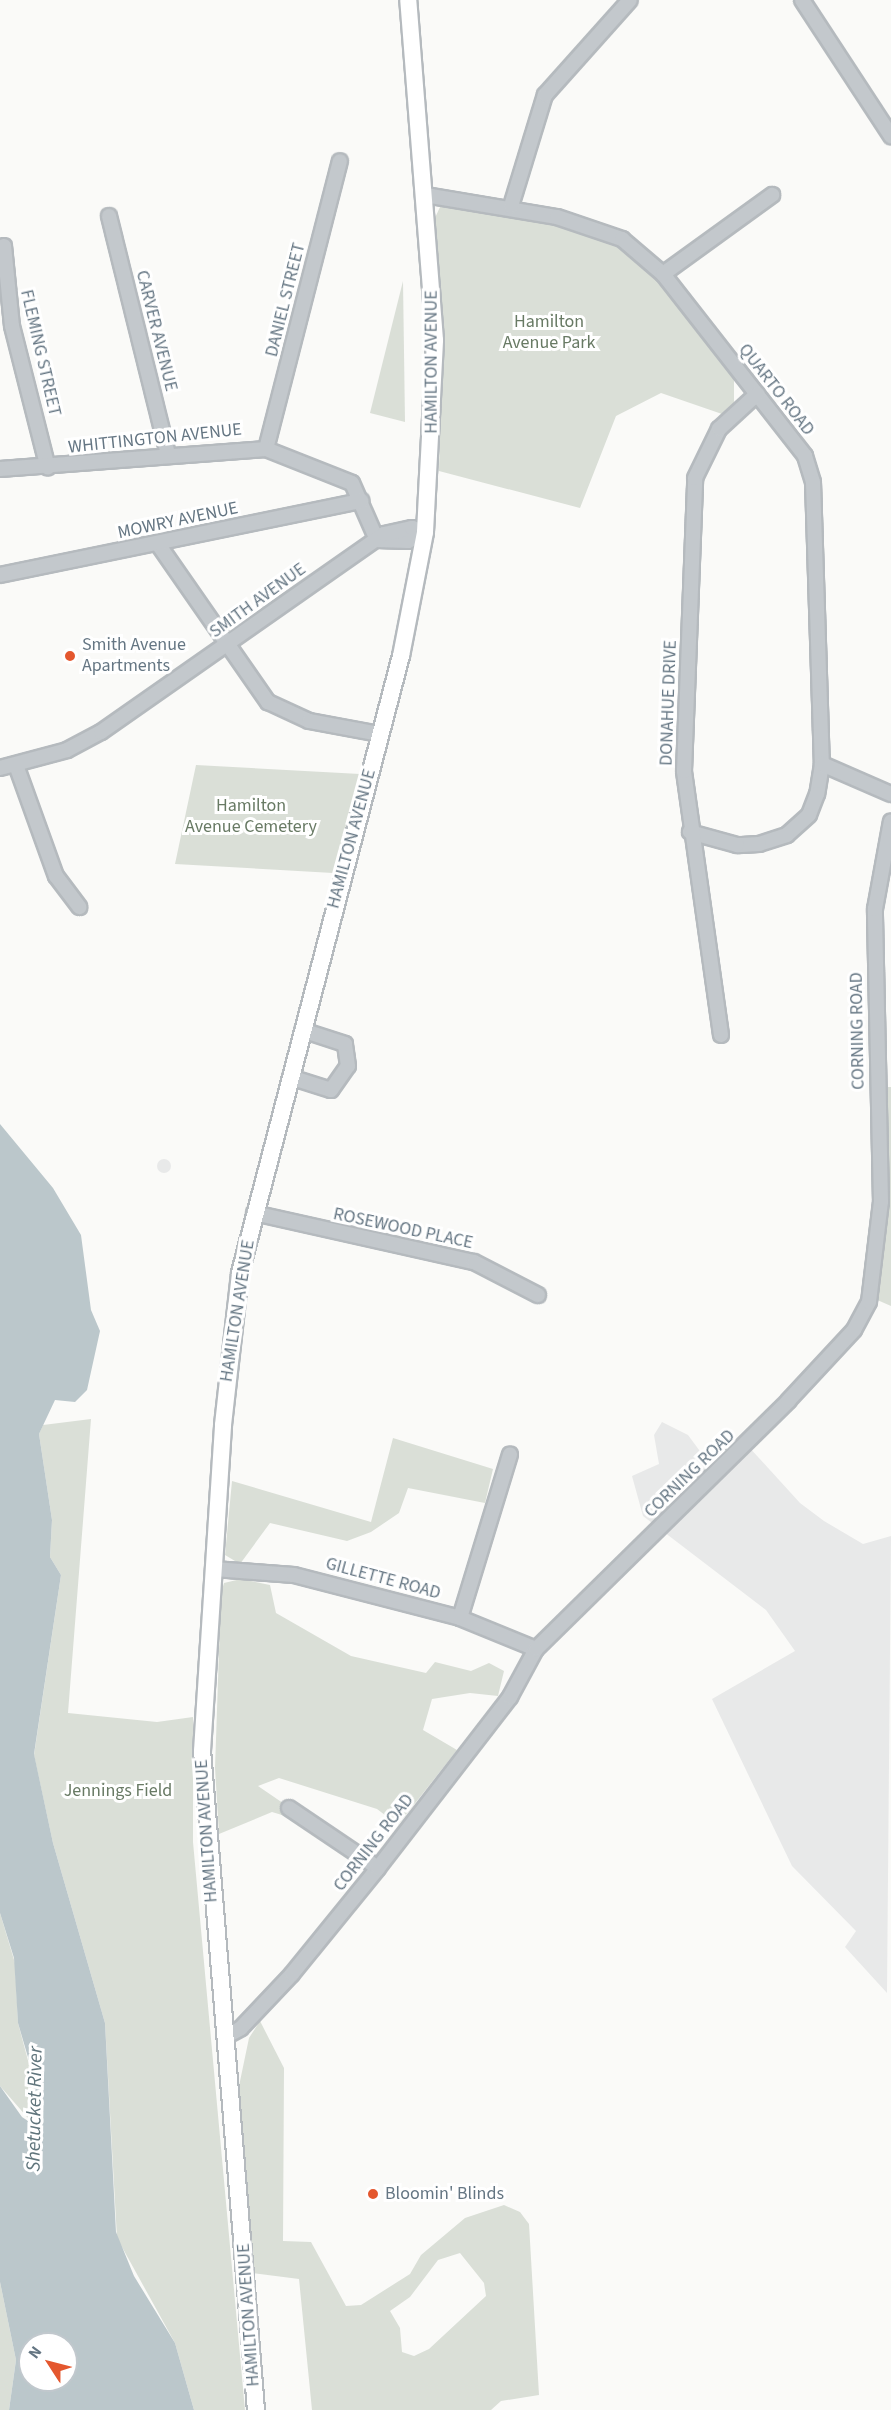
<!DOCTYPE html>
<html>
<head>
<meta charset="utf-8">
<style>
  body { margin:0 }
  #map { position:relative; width:891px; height:2410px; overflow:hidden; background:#fafaf8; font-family:"Source Sans 3",sans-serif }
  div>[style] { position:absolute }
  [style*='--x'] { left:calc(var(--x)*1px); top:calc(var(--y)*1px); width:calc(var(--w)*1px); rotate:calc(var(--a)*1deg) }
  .built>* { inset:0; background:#e8e9e9 }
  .round { border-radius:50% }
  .green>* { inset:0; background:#dadfd7 }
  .water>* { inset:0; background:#bbc7cb }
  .roads { filter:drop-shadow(2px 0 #b5babe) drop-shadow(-2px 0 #b5babe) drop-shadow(0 2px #b5babe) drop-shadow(0 -2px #b5babe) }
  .minor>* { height:14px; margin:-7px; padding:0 7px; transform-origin:7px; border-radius:7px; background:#c3c8cc }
  .major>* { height:16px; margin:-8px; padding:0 8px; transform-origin:8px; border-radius:8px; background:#fff }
  .dots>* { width:16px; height:16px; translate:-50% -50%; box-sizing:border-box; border:3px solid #fff; border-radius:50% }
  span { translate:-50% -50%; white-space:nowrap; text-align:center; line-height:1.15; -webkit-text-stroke:6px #fff; paint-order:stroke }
  .street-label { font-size:18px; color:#657683 }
  .park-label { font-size:18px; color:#687a64 }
  .poi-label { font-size:18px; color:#657683 }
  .left { translate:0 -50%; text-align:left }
  .water-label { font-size:20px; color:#60757c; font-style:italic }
  .north { position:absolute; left:18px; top:2332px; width:60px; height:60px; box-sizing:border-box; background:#fff; border:2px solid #c1c8cd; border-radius:50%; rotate:306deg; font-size:16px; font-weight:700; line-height:24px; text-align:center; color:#657683 }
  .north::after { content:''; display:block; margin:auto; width:21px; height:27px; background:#e4572e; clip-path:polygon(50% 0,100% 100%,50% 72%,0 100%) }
</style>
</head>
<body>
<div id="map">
  <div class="built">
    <i class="round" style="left:157px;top:1159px;width:14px;height:14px"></i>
    <i style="clip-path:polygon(662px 1422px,688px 1435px,719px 1477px,748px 1446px,800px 1503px,824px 1521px,863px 1544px,891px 1536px,887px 1993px,845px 1947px,856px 1931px,792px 1866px,712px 1699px,795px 1651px,766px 1610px,643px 1516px,632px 1476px,659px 1464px,654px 1435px)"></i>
  </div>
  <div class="green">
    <i style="clip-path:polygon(451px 205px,509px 212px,592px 234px,625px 250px,650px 272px,734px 379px,734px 403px,722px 414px,661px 393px,616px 416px,580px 508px,439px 471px,442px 340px,434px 220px,440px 207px)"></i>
    <i style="clip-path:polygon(403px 281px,405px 422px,370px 413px)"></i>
    <i style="clip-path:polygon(196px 765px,360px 774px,333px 873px,175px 864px)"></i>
    <i style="clip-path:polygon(885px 1087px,891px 1087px,891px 1306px,875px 1299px,882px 1258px)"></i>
    <i style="clip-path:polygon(91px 1419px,68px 1713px,157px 1722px,193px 1717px,193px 1842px,245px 2410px,194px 2410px,175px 2343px,117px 2238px,105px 2023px,53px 1843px,34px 1755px,61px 1575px,50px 1557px,52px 1520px,39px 1434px,43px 1425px)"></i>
    <i style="clip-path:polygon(393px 1438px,493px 1469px,485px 1503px,408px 1488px,399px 1513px,371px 1532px,347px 1541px,270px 1523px,240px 1564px,225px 1555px,232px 1481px,371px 1522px)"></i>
    <i style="clip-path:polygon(241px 1579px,270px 1585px,276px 1613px,351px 1656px,426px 1673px,435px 1662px,471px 1671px,489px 1663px,504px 1671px,498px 1696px,470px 1693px,432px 1699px,423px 1730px,457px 1750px,398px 1825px,377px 1809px,279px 1778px,258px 1786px,315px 1825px,272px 1812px,219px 1834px,215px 1768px,221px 1593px,224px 1583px)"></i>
    <i style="clip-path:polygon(0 1913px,15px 1963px,18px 2023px,34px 2083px,34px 2125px,0 2086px)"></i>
    <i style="clip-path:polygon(evenodd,260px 2021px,284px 2068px,283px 2241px,311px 2242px,346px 2306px,361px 2305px,410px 2274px,421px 2255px,465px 2218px,504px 2205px,520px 2212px,529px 2224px,539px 2395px,501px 2401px,491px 2410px,312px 2410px,299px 2279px,253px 2273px,239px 2086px,249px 2038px,260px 2021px,460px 2253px,484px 2283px,486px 2296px,429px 2349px,414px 2356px,402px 2352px,400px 2328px,390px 2311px,410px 2297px,438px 2260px,460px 2253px)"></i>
    <i style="clip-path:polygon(0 2282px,16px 2360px,9px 2410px,0 2410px)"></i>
  </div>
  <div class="water">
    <i style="clip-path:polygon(evenodd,0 1124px,53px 1188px,81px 1235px,91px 1310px,100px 1331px,87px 1390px,75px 1402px,55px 1400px,39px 1434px,52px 1520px,50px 1557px,61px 1575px,34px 1754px,53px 1843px,105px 2023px,116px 2232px,134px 2276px,175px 2343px,194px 2410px,9px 2410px,16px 2360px,0 2282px,0 2086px,22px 2117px,34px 2125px,37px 2118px,32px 2071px,18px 2023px,14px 1958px,0 1913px,0 1124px,30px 2344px,66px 2344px,66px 2380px,30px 2380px,30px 2344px)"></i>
  </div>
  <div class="roads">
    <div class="minor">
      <i style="--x:802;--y:0;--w:163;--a:56.8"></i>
      <i style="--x:425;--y:195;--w:134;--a:9.5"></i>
      <i style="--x:557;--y:217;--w:69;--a:18.7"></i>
      <i style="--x:622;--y:239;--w:54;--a:40.5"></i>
      <i style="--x:663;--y:274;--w:231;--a:52"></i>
      <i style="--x:805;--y:456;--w:27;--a:73"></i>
      <i style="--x:813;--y:482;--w:282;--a:88.2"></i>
      <i style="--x:822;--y:764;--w:30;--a:99"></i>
      <i style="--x:817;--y:794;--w:22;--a:111"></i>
      <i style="--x:809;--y:815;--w:30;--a:138"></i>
      <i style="--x:787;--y:835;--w:29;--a:162"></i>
      <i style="--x:759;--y:844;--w:22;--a:177"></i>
      <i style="--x:737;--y:845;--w:49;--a:-164.5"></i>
      <i style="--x:511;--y:206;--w:116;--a:-73"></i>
      <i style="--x:545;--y:95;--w:127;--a:-48.2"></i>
      <i style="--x:109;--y:216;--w:245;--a:76.1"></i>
      <i style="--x:4;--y:246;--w:80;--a:84.3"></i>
      <i style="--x:12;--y:326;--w:146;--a:75.8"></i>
      <i style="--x:663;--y:274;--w:135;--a:-35.9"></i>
      <i style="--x:266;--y:449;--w:297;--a:-75.6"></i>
      <i style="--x:0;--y:469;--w:267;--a:-4.3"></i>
      <i style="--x:266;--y:449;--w:92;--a:21.6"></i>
      <i style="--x:352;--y:483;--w:62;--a:66.3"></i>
      <i style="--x:377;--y:540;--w:31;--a:2"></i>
      <i style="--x:408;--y:541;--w:19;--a:-28"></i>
      <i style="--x:158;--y:544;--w:193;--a:55.2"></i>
      <i style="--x:268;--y:702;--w:45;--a:24.9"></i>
      <i style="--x:309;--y:721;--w:72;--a:10.4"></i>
      <i style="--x:0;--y:575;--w:369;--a:-11.6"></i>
      <i style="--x:822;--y:764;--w:75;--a:23.5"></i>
      <i style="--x:16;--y:765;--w:118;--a:70.2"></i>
      <i style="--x:56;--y:876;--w:39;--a:53"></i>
      <i style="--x:0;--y:768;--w:69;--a:-15"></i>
      <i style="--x:67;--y:750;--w:38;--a:-28"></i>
      <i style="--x:101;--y:732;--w:345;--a:-35"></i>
      <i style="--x:384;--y:534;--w:29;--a:-12"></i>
      <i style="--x:412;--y:528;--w:14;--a:17"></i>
      <i style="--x:721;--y:1035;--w:267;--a:-98"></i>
      <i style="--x:684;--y:771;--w:293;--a:-87.8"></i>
      <i style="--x:695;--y:478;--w:55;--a:-63.9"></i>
      <i style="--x:719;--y:429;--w:52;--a:-42.6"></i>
      <i style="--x:290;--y:1077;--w:43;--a:17.6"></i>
      <i style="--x:331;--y:1090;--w:29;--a:-55"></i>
      <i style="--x:348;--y:1066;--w:22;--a:-98"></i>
      <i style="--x:345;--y:1044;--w:45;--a:-162"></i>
      <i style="--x:254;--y:1213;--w:225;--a:12.6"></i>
      <i style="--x:474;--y:1262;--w:72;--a:27.3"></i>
      <i style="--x:214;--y:1569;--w:80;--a:4.3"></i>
      <i style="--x:294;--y:1575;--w:171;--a:14.5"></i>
      <i style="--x:460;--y:1618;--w:82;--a:22.2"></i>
      <i style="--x:460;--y:1618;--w:171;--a:-73"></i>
      <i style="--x:289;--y:1808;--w:107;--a:34"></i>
      <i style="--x:225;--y:2037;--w:18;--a:-29"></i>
      <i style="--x:241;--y:2028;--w:74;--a:-46.6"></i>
      <i style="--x:292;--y:1974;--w:136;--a:-50.9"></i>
      <i style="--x:378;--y:1868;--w:216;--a:-52.3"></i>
      <i style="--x:510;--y:1697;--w:55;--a:-61.6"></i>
      <i style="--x:536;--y:1649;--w:354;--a:-44.5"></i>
      <i style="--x:788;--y:1401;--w:97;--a:-47.1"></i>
      <i style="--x:854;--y:1330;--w:32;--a:-62"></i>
      <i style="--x:869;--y:1302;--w:101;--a:-83.2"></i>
      <i style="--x:881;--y:1202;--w:293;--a:-91.2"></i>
      <i style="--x:875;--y:909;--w:89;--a:-79.7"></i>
    </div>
    <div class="major">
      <i style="--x:256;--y:2410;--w:661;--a:-94.68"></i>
      <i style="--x:202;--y:1751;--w:327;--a:-86.3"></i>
      <i style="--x:223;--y:1425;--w:153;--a:-83.6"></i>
      <i style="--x:240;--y:1273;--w:638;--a:-75.38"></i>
      <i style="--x:401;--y:656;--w:126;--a:-79"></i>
      <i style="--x:425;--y:532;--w:192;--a:-87"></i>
      <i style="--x:435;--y:340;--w:341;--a:-94.5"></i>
    </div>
  </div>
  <div class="dots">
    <i style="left:70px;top:656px;background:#e4572e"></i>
    <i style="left:373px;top:2194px;background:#e4572e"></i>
  </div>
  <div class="street-label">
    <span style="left:286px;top:300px;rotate:-76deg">DANIEL STREET</span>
    <span style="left:156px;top:331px;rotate:76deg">CARVER AVENUE</span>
    <span style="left:40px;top:353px;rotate:77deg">FLEMING STREET</span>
    <span style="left:432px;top:362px;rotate:-90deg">HAMILTON AVENUE</span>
    <span style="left:776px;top:390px;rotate:52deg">QUARTO ROAD</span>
    <span style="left:155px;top:439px;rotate:-6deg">WHITTINGTON AVENUE</span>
    <span style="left:178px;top:521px;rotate:-12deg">MOWRY AVENUE</span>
    <span style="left:258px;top:601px;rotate:-36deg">SMITH AVENUE</span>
    <span style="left:669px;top:703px;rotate:-88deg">DONAHUE DRIVE</span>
    <span style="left:352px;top:839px;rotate:-75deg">HAMILTON AVENUE</span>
    <span style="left:858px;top:1031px;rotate:-91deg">CORNING ROAD</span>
    <span style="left:403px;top:1229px;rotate:12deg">ROSEWOOD PLACE</span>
    <span style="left:238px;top:1311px;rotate:-81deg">HAMILTON AVENUE</span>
    <span style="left:690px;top:1474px;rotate:-44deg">CORNING ROAD</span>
    <span style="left:383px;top:1579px;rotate:15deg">GILLETTE ROAD</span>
    <span style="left:207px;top:1831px;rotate:-94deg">HAMILTON AVENUE</span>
    <span style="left:374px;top:1843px;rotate:-52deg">CORNING ROAD</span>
    <span style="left:249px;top:2315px;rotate:-94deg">HAMILTON AVENUE</span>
  </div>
  <div class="park-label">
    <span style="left:549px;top:333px">Hamilton<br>Avenue Park</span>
    <span style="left:251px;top:817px">Hamilton<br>Avenue Cemetery</span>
    <span style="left:118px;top:1791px">Jennings Field</span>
  </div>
  <div class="poi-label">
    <span class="left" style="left:82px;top:656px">Smith Avenue<br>Apartments</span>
    <span class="left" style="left:385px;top:2194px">Bloomin' Blinds</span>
  </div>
  <div class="water-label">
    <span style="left:35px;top:2109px;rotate:-89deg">Shetucket River</span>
  </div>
  <div class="north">N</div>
</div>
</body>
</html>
